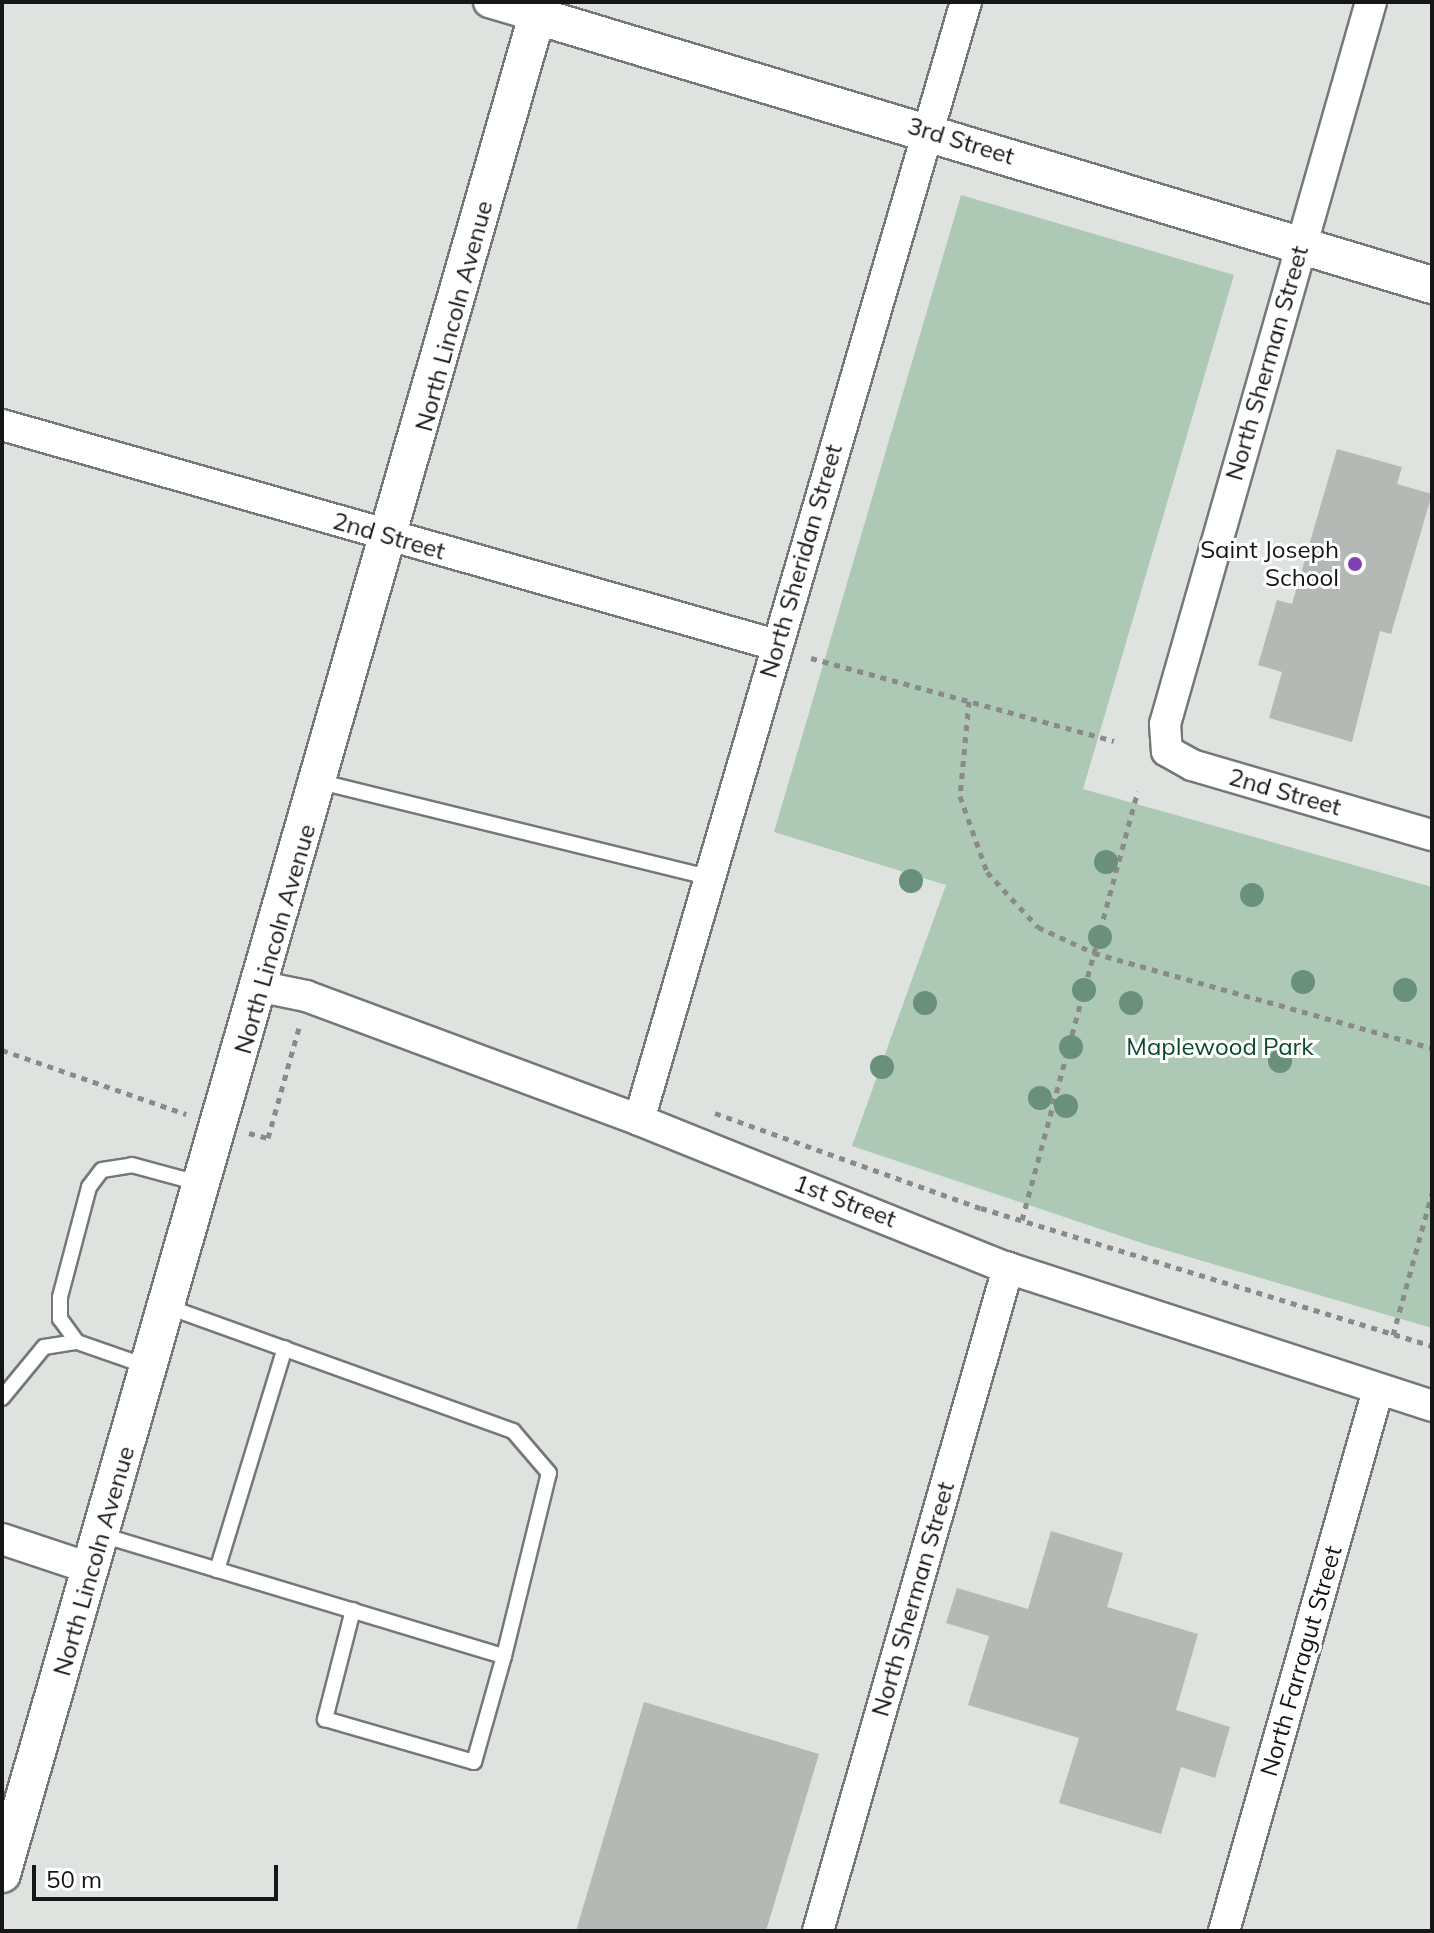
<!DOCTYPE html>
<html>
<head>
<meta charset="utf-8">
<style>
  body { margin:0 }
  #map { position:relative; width:1434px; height:1933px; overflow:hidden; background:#dee3df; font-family:Mulish,sans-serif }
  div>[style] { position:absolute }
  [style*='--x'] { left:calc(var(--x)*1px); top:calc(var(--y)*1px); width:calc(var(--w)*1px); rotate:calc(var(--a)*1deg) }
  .green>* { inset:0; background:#adc8b5 }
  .building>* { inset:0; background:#b4b9b5 }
  .path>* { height:5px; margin-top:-2.5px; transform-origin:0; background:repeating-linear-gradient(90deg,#888b89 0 6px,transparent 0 12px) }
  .roads { filter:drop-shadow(2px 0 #757976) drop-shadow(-2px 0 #757976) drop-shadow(0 2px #757976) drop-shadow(0 -2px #757976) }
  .service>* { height:14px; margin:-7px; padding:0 7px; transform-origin:7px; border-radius:7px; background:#fff }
  .minor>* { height:30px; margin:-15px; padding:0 15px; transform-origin:15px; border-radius:15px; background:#fff }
  .tertiary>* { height:36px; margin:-18px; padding:0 18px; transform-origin:18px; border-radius:18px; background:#fff }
  .trees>* { width:24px; height:24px; margin:-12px; border-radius:50%; background:#6a8f7b }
  .dots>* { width:22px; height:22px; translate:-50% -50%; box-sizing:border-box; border:4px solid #fff; border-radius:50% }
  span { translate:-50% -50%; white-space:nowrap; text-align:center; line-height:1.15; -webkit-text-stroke:6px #fff; paint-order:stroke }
  .street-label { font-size:24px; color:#151615 }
  .poi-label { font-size:24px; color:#151615 }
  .right { translate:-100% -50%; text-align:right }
  .park-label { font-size:24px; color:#0b4a2a }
  .frame { position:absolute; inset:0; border:4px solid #151615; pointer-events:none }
  .scale { position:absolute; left:32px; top:1865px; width:246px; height:36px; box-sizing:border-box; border:4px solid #151615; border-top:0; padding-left:10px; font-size:24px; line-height:28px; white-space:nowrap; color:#151615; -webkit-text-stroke:6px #fff; paint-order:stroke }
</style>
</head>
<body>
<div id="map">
  <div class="green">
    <i style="clip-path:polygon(961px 195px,1234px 275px,1083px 789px,1432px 887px,1432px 1328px,1148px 1245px,852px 1146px,946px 885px,774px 832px)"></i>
  </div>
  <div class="building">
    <i style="clip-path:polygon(1337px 449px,1402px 467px,1397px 484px,1432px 494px,1391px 634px,1380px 631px,1352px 742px,1269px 718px,1282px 672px,1258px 665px,1277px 600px,1292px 604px)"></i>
    <i style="clip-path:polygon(1051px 1531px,1123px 1553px,1107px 1607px,1198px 1634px,1176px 1710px,1230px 1727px,1215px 1778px,1181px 1767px,1161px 1834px,1059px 1803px,1079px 1738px,968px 1705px,989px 1636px,946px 1623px,957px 1588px,1028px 1609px)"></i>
    <i style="clip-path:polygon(644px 1702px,819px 1754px,766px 1931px,576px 1931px)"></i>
  </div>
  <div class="path">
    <i style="--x:811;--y:658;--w:314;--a:15.3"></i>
    <i style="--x:969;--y:701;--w:95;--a:95.4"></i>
    <i style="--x:960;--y:796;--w:81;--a:70.4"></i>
    <i style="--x:987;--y:872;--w:75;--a:47.2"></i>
    <i style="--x:1038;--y:927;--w:62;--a:24.9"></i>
    <i style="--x:1094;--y:953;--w:351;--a:15.7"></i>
    <i style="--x:2;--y:1050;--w:195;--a:19.2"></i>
    <i style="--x:715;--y:1113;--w:282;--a:19.7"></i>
    <i style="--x:981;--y:1208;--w:472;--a:17"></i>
    <i style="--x:249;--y:1133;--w:20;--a:15"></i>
    <i style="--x:268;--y:1138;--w:118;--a:-74.3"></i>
    <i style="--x:1022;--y:1220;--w:444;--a:-74.9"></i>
    <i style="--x:1393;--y:1335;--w:147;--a:-74.6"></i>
  </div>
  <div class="roads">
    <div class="service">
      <i style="--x:321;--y:782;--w:398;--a:13.8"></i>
      <i style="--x:77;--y:1342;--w:29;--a:-126"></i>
      <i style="--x:60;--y:1319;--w:22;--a:-90"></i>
      <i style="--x:60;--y:1297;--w:114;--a:-75.2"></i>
      <i style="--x:89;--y:1187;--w:21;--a:-53"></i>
      <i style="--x:102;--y:1170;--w:30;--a:-9"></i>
      <i style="--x:132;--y:1165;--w:73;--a:15.2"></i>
      <i style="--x:2;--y:1398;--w:66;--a:-50.5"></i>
      <i style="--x:44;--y:1347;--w:33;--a:-9"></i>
      <i style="--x:77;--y:1342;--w:73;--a:19.2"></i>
      <i style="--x:102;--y:1535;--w:420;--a:16.8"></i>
      <i style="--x:504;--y:1656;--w:188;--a:-76.2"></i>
      <i style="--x:549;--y:1473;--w:55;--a:-130.6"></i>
      <i style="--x:513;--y:1431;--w:367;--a:-160.2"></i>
      <i style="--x:217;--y:1570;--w:232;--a:-73"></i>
      <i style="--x:353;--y:1610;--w:113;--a:104.4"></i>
      <i style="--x:325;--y:1719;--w:155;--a:16.1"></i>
      <i style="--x:474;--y:1762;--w:110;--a:-74.2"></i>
    </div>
    <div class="minor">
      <i style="--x:489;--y:2;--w:50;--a:16.3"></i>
      <i style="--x:1371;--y:2;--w:751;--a:105.92"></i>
      <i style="--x:1165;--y:724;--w:27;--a:86"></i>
      <i style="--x:1167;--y:751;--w:29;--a:29"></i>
      <i style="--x:1192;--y:765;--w:250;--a:16.3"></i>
      <i style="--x:2;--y:425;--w:805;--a:15.87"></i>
      <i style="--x:262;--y:987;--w:45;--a:11.6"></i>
      <i style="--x:306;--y:996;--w:355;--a:20.4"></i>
      <i style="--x:639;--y:1120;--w:398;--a:21.9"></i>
      <i style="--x:1008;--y:1268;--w:446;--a:18"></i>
      <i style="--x:639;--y:1120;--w:1165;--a:-73.7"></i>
      <i style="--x:2;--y:1539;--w:95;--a:18.4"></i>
      <i style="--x:818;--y:1931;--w:690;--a:-74.01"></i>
      <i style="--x:1224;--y:1931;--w:562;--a:-74.11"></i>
    </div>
    <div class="tertiary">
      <i style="--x:537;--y:16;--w:935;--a:16.73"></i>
      <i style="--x:2;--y:1874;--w:1948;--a:-73.94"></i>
    </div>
  </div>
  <div class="trees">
    <i style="left:1106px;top:862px"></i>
    <i style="left:911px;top:881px"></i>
    <i style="left:1252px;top:895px"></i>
    <i style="left:1100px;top:937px"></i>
    <i style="left:1303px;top:982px"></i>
    <i style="left:1084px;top:990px"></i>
    <i style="left:1405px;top:990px"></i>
    <i style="left:925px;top:1003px"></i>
    <i style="left:1131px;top:1003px"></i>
    <i style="left:1071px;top:1047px"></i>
    <i style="left:1280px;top:1061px"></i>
    <i style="left:882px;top:1067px"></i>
    <i style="left:1040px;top:1098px"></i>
    <i style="left:1066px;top:1106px"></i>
  </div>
  <div class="dots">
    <i style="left:1355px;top:564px;background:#7f41b6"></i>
  </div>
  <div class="street-label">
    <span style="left:961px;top:141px;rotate:17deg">3rd Street</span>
    <span style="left:454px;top:316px;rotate:-75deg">North Lincoln Avenue</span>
    <span style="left:1267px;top:363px;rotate:-74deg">North Sherman Street</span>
    <span style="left:389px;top:536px;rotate:16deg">2nd Street</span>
    <span style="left:801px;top:561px;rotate:-74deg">North Sheridan Street</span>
    <span style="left:1285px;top:792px;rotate:16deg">2nd Street</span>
    <span style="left:275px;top:939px;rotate:-74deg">North Lincoln Avenue</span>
    <span style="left:845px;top:1201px;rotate:21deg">1st Street</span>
    <span style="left:94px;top:1561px;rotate:-74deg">North Lincoln Avenue</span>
    <span style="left:913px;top:1599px;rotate:-74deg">North Sherman Street</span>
    <span style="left:1301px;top:1661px;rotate:-74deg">North Farragut Street</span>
  </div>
  <div class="poi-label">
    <span class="right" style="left:1339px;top:564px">Saint Joseph<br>School</span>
  </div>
  <div class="park-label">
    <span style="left:1220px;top:1047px">Maplewood Park</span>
  </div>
  <div class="frame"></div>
  <div class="scale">50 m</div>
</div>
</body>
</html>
